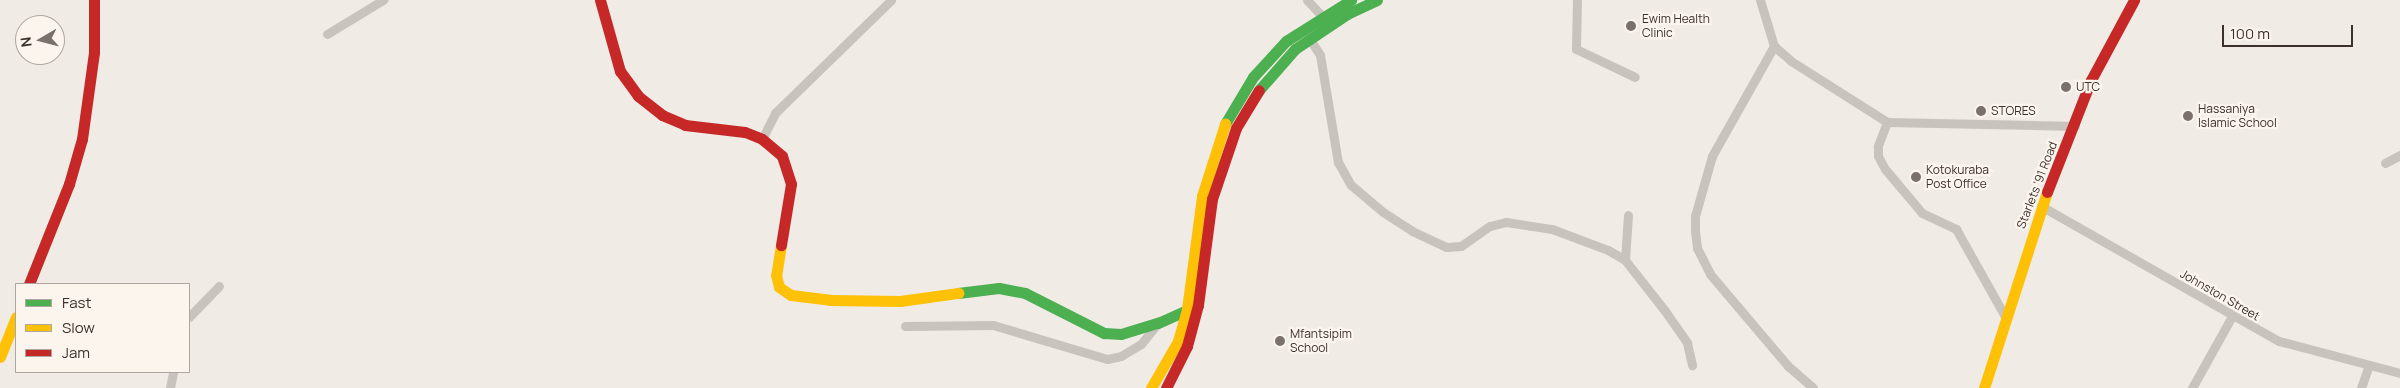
<!DOCTYPE html>
<html>
<head>
<meta charset="utf-8">
<style>
  body { margin:0 }
  #map { position:relative; width:2400px; height:388px; overflow:hidden; background:#f0ebe5; font-family:Manrope,sans-serif }
  div>[style] { position:absolute }
  [style*='--x'] { left:calc(var(--x)*1px); top:calc(var(--y)*1px); width:calc(var(--w)*1px); rotate:calc(var(--a)*1deg) }
  .street>* { height:9px; margin:-4.5px; padding:0 4.5px; transform-origin:4.5px; border-radius:4.5px; background:#c9c3be }
  .fast>* { height:11px; margin:-5.5px; padding:0 5.5px; transform-origin:5.5px; border-radius:5.5px; background:#4caf50 }
  .slow>* { height:11px; margin:-5.5px; padding:0 5.5px; transform-origin:5.5px; border-radius:5.5px; background:#ffc107 }
  .jam>* { height:11px; margin:-5.5px; padding:0 5.5px; transform-origin:5.5px; border-radius:5.5px; background:#c62828 }
  .dots>* { width:14px; height:14px; translate:-50% -50%; box-sizing:border-box; border:2px solid #fbf5ee; border-radius:50% }
  span { translate:-50% -50%; white-space:nowrap; text-align:center; line-height:1.15; -webkit-text-stroke:4.5px #fbf5ee; paint-order:stroke }
  .poi-label { font-size:12px; color:#3b302b }
  .left { translate:0 -50%; text-align:left }
  .street-label { font-size:12px; color:#3b302b }
  .legend { position:absolute; left:15px; top:283px; width:175px; height:90px; box-sizing:border-box; background:#fbf5ee; border:1px solid #aea6a0; margin:0; padding:6px 9px; list-style:none; font-size:15px; color:#3b302b }
  .legend li { display:flex; align-items:center; gap:10px; height:25px }
  .legend b { width:25px; border:1px solid #aea6a0 }
  .north { position:absolute; left:15px; top:15px; width:50px; height:50px; box-sizing:border-box; background:#fbf5ee; border:1px solid #aea6a0; border-radius:50%; rotate:262deg; font-size:14px; font-weight:700; line-height:20px; text-align:center; color:#3b302b }
  .north::after { content:''; display:block; margin:auto; width:18px; height:22px; background:#7a716c; clip-path:polygon(50% 0,100% 100%,50% 72%,0 100%) }
  .scale { position:absolute; left:2222px; top:25px; width:131px; height:22px; box-sizing:border-box; border:2px solid #3b302b; border-top:0; padding-left:6px; font-size:15px; line-height:18px; white-space:nowrap; color:#3b302b; -webkit-text-stroke:4px #fbf5ee; paint-order:stroke }
</style>
</head>
<body>
<div id="map">
  <div class="street">
    <i style="--x:1307;--y:0;--w:22;--a:47"></i>
    <i style="--x:1577;--y:0;--w:49;--a:91.2"></i>
    <i style="--x:1576;--y:49;--w:65;--a:25.4"></i>
    <i style="--x:1760;--y:0;--w:48;--a:73.1"></i>
    <i style="--x:1774;--y:46;--w:23;--a:41"></i>
    <i style="--x:1791;--y:61;--w:114;--a:32.4"></i>
    <i style="--x:1887;--y:122;--w:26;--a:111"></i>
    <i style="--x:1878;--y:146;--w:10;--a:90"></i>
    <i style="--x:1878;--y:156;--w:15;--a:62"></i>
    <i style="--x:1885;--y:169;--w:57;--a:49.9"></i>
    <i style="--x:1922;--y:213;--w:38;--a:25"></i>
    <i style="--x:1956;--y:229;--w:102;--a:60.7"></i>
    <i style="--x:327;--y:34;--w:66;--a:-31.3"></i>
    <i style="--x:1309;--y:38;--w:20;--a:57"></i>
    <i style="--x:1320;--y:55;--w:109;--a:80.5"></i>
    <i style="--x:1338;--y:162;--w:26;--a:61"></i>
    <i style="--x:1351;--y:185;--w:42;--a:40.2"></i>
    <i style="--x:1383;--y:212;--w:35;--a:33"></i>
    <i style="--x:1412;--y:231;--w:38;--a:25"></i>
    <i style="--x:1447;--y:247;--w:14;--a:-4"></i>
    <i style="--x:1461;--y:246;--w:35;--a:-35"></i>
    <i style="--x:1490;--y:226;--w:16;--a:-14"></i>
    <i style="--x:1506;--y:222;--w:47;--a:8.7"></i>
    <i style="--x:1552;--y:229;--w:60;--a:20.6"></i>
    <i style="--x:1608;--y:250;--w:20;--a:30"></i>
    <i style="--x:1625;--y:260;--w:65;--a:51.9"></i>
    <i style="--x:1665;--y:311;--w:39;--a:55"></i>
    <i style="--x:1687;--y:343;--w:23;--a:77"></i>
    <i style="--x:1774;--y:46;--w:126;--a:119.4"></i>
    <i style="--x:1712;--y:156;--w:62;--a:105.8"></i>
    <i style="--x:1695;--y:216;--w:15;--a:90"></i>
    <i style="--x:1695;--y:231;--w:17;--a:83"></i>
    <i style="--x:1697;--y:248;--w:29;--a:63"></i>
    <i style="--x:1710;--y:274;--w:121;--a:49.7"></i>
    <i style="--x:1788;--y:366;--w:33;--a:41"></i>
    <i style="--x:1887;--y:122;--w:188;--a:1.2"></i>
    <i style="--x:762;--y:139;--w:29;--a:-63"></i>
    <i style="--x:775;--y:113;--w:162;--a:-44.2"></i>
    <i style="--x:2385;--y:163;--w:17;--a:-28"></i>
    <i style="--x:2041;--y:206;--w:274;--a:29.6"></i>
    <i style="--x:2279;--y:341;--w:125;--a:14.8"></i>
    <i style="--x:1625;--y:260;--w:45;--a:-86.2"></i>
    <i style="--x:189;--y:317;--w:43;--a:-45.9"></i>
    <i style="--x:905;--y:326;--w:88;--a:-0.7"></i>
    <i style="--x:993;--y:325;--w:119;--a:16.6"></i>
    <i style="--x:1107;--y:359;--w:14;--a:-12"></i>
    <i style="--x:1121;--y:356;--w:23;--a:-31"></i>
    <i style="--x:1141;--y:344;--w:27;--a:-51"></i>
    <i style="--x:170;--y:388;--w:16;--a:-79"></i>
    <i style="--x:2192;--y:388;--w:82;--a:-60.9"></i>
    <i style="--x:2361;--y:388;--w:24;--a:-71"></i>
  </div>
  <div class="fast">
    <i style="--x:1259;--y:90;--w:55;--a:-48.7"></i>
    <i style="--x:1295;--y:49;--w:63;--a:-33.9"></i>
    <i style="--x:1347;--y:14;--w:33;--a:-25"></i>
    <i style="--x:1225;--y:124;--w:55;--a:-59.2"></i>
    <i style="--x:1253;--y:77;--w:49;--a:-47.5"></i>
    <i style="--x:1286;--y:41;--w:77;--a:-32.2"></i>
    <i style="--x:958;--y:293;--w:41;--a:-7"></i>
    <i style="--x:999;--y:288;--w:26;--a:11"></i>
    <i style="--x:1025;--y:293;--w:89;--a:26.9"></i>
    <i style="--x:1104;--y:333;--w:17;--a:3"></i>
    <i style="--x:1121;--y:334;--w:39;--a:-17"></i>
    <i style="--x:1158;--y:323;--w:44;--a:-24.2"></i>
  </div>
  <div class="slow">
    <i style="--x:781;--y:245;--w:30;--a:99"></i>
    <i style="--x:776;--y:275;--w:12;--a:76"></i>
    <i style="--x:779;--y:287;--w:14;--a:34"></i>
    <i style="--x:791;--y:295;--w:39;--a:7"></i>
    <i style="--x:830;--y:300;--w:70;--a:0.8"></i>
    <i style="--x:900;--y:301;--w:59;--a:-7.9"></i>
    <i style="--x:0;--y:357;--w:43;--a:-68.2"></i>
    <i style="--x:1151;--y:388;--w:54;--a:-60.1"></i>
    <i style="--x:1178;--y:341;--w:33;--a:-74"></i>
    <i style="--x:1187;--y:309;--w:114;--a:-82.4"></i>
    <i style="--x:1202;--y:196;--w:76;--a:-72.3"></i>
    <i style="--x:1984;--y:388;--w:206;--a:-72.2"></i>
  </div>
  <div class="jam">
    <i style="--x:600;--y:0;--w:74;--a:74.3"></i>
    <i style="--x:620;--y:71;--w:31;--a:54"></i>
    <i style="--x:638;--y:96;--w:31;--a:38"></i>
    <i style="--x:662;--y:115;--w:25;--a:23"></i>
    <i style="--x:685;--y:125;--w:60;--a:6.7"></i>
    <i style="--x:745;--y:132;--w:18;--a:22"></i>
    <i style="--x:762;--y:139;--w:26;--a:40"></i>
    <i style="--x:782;--y:156;--w:29;--a:72"></i>
    <i style="--x:791;--y:184;--w:62;--a:99.3"></i>
    <i style="--x:2047;--y:192;--w:120;--a:-68.6"></i>
    <i style="--x:2091;--y:80;--w:91;--a:-61.7"></i>
    <i style="--x:29;--y:284;--w:108;--a:-68.2"></i>
    <i style="--x:69;--y:184;--w:47;--a:-73.9"></i>
    <i style="--x:82;--y:139;--w:88;--a:-82.1"></i>
    <i style="--x:94;--y:52;--w:52;--a:-90"></i>
    <i style="--x:1166;--y:388;--w:47;--a:-63.4"></i>
    <i style="--x:1187;--y:346;--w:42;--a:-75"></i>
    <i style="--x:1198;--y:305;--w:107;--a:-82.5"></i>
    <i style="--x:1212;--y:199;--w:75;--a:-71.3"></i>
    <i style="--x:1236;--y:128;--w:44;--a:-58.8"></i>
  </div>
  <div class="dots">
    <i style="left:1631px;top:26px;background:#7a716c"></i>
    <i style="left:2066px;top:87px;background:#7a716c"></i>
    <i style="left:1981px;top:111px;background:#7a716c"></i>
    <i style="left:2188px;top:116px;background:#7a716c"></i>
    <i style="left:1916px;top:177px;background:#7a716c"></i>
    <i style="left:1280px;top:341px;background:#7a716c"></i>
  </div>
  <div class="poi-label">
    <span class="left" style="left:1642px;top:26px">Ewim Health<br>Clinic</span>
    <span class="left" style="left:2076px;top:87px">UTC</span>
    <span class="left" style="left:2198px;top:116px">Hassaniya<br>Islamic School</span>
    <span class="left" style="left:1991px;top:111px">STORES</span>
    <span class="left" style="left:1926px;top:177px">Kotokuraba<br>Post Office</span>
    <span class="left" style="left:1290px;top:341px">Mfantsipim<br>School</span>
  </div>
  <div class="street-label">
    <span style="left:2037px;top:185px;rotate:-69deg">Starlets '91 Road</span>
    <span style="left:2220px;top:295px;rotate:30deg">Johnston Street</span>
  </div>
  <ul class="legend">
  <li><b style="height:6px;background:#4caf50"></b>Fast</li>
  <li><b style="height:6px;background:#ffc107"></b>Slow</li>
  <li><b style="height:6px;background:#c62828"></b>Jam</li>
  </ul>
  <div class="north">N</div>
  <div class="scale">100 m</div>
</div>
</body>
</html>
